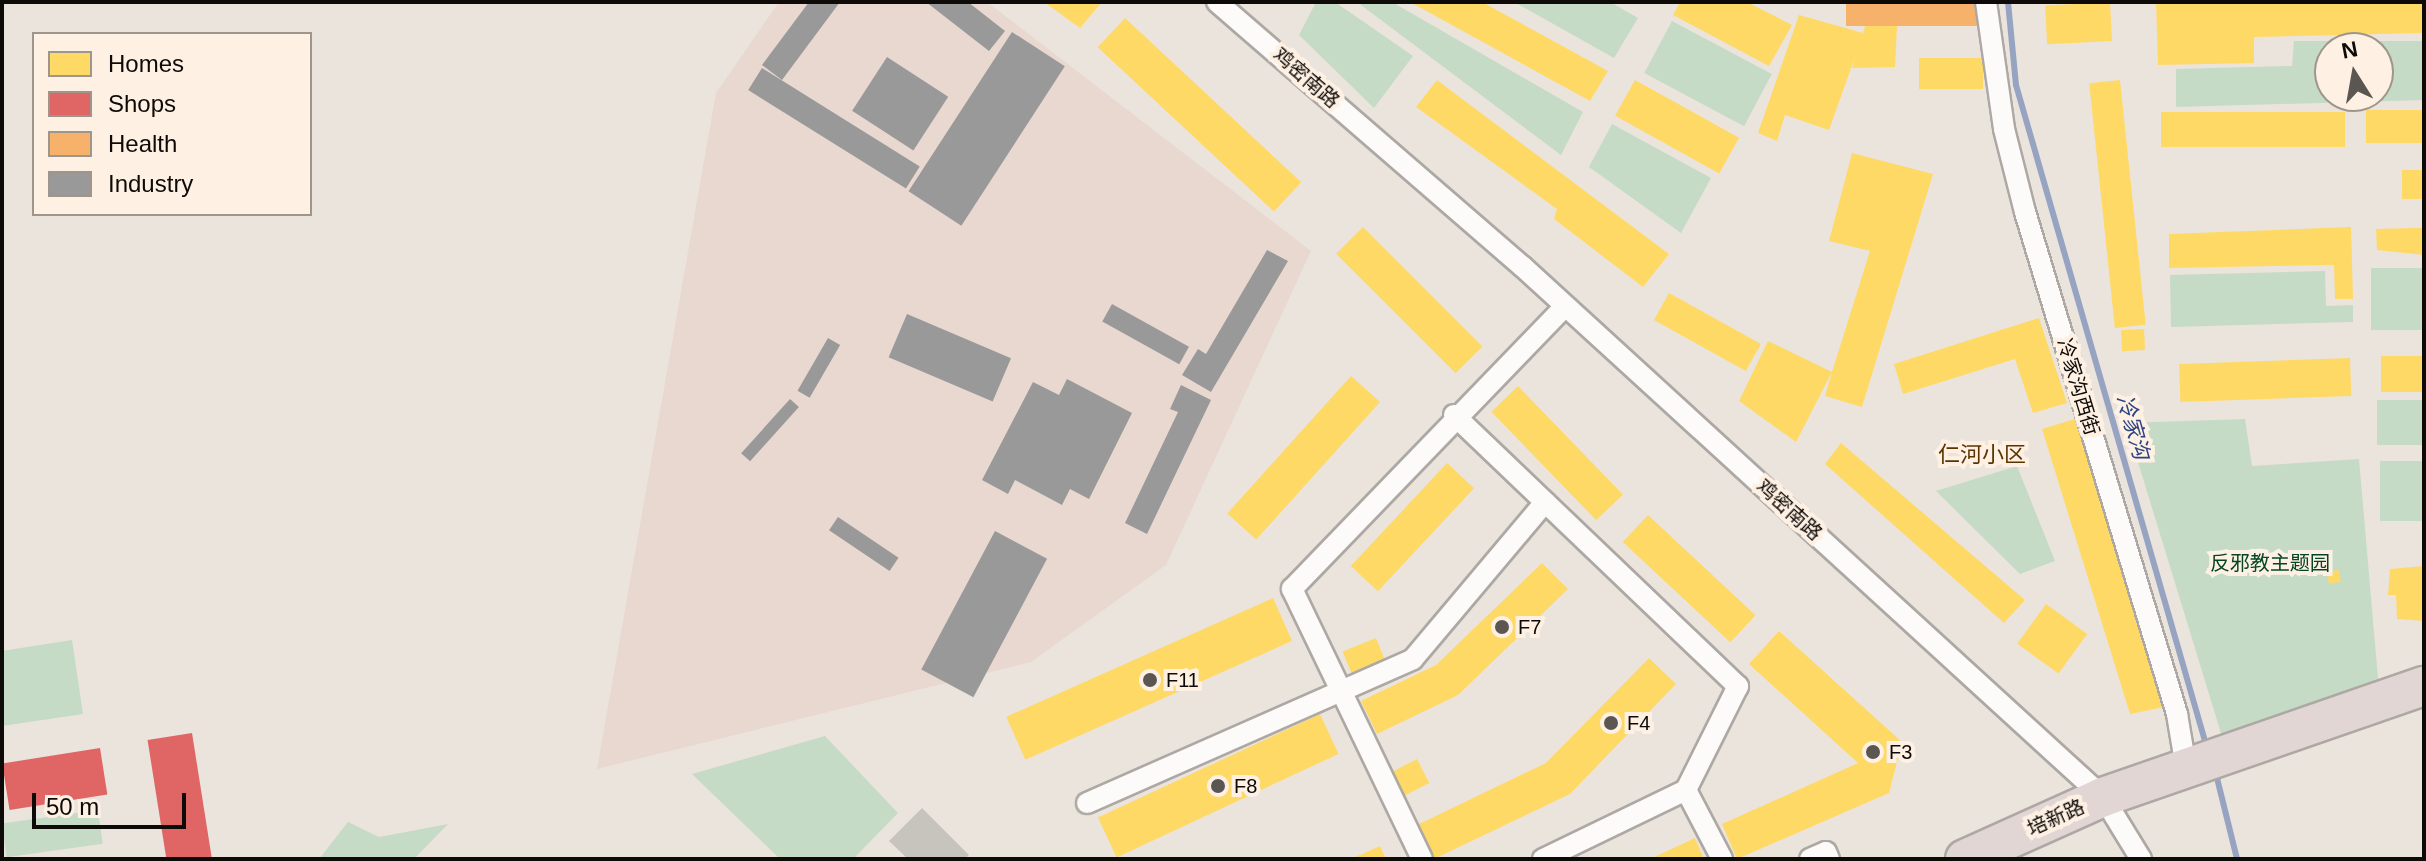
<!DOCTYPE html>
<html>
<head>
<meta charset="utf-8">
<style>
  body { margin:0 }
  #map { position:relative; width:2426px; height:861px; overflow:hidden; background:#eae4dd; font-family:Arial,"Noto Sans SC",sans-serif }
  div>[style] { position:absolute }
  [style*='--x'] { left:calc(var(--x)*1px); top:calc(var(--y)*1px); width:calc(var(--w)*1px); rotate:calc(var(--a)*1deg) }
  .industrial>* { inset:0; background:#e8d8d0 }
  .green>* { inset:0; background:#c5dbc6; transform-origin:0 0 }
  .homes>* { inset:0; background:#ffd966; transform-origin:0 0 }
  .shops>* { inset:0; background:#e06666; transform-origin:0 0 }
  .health>* { inset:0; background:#f6b26b; transform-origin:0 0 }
  .industry>* { inset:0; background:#999; transform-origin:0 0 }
  .stream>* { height:6px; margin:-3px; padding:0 3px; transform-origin:3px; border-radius:3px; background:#96a4c2 }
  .building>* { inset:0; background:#c7c3bd }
  .roads { filter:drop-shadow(2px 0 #ada8a3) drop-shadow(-2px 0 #ada8a3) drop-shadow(0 2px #ada8a3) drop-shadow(0 -2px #ada8a3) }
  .street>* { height:20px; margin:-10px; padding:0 10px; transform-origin:10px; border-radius:10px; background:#fcfbfa }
  .highway>* { height:38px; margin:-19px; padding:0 19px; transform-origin:19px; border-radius:19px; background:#e2d6d5 }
  .dots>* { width:22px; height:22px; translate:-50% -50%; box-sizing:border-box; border:4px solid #fef1e4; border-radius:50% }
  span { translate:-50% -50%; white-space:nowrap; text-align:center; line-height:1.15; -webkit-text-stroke:8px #fef1e4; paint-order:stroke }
  .street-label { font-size:20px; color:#0e0a07 }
  .park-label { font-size:20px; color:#044624 }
  .poi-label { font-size:20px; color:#0e0a07 }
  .left { translate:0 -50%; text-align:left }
  .water-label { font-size:22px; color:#2c4581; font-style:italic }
  .neighbourhood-label { font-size:22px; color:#593300 }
  .frame { position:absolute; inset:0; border:4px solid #0e0a07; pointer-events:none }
  .legend { position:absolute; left:32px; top:32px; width:280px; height:184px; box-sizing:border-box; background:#fef1e4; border:2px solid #9e958c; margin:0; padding:10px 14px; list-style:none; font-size:24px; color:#0e0a07 }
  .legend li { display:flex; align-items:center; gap:16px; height:40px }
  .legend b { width:40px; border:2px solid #9e958c }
  .north { position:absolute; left:2314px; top:32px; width:80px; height:80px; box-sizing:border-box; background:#fef1e4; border:2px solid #9e958c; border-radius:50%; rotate:349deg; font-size:22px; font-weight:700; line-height:32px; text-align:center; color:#0e0a07 }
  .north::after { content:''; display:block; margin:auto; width:28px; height:36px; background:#5b5652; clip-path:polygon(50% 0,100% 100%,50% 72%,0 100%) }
  .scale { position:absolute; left:32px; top:793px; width:154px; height:36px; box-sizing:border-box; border:4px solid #0e0a07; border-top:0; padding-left:10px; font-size:24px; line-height:28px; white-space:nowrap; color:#0e0a07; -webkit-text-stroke:6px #fef1e4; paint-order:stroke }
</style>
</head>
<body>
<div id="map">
  <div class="industrial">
    <i style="clip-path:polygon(779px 2px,987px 2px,1311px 251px,1166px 565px,1031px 662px,597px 769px,716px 93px)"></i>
  </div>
  <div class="green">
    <i style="clip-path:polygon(1316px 2px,1335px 2px,1413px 56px,1374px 108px,1299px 35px)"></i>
    <i style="clip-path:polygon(1357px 2px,1392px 2px,1583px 112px,1561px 155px)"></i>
    <i style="clip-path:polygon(1514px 2px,1610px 2px,1638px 18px,1614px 58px)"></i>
    <i style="left:1672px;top:21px;width:113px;height:59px;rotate:28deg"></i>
    <i style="clip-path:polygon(evenodd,2294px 41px,2424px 41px,2424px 100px,2176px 107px,2176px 69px,2292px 66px,2294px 41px,2330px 48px,2378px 48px,2378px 96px,2330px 96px,2330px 48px)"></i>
    <i style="clip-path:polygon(1612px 124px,1711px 178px,1681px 233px,1589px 167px)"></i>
    <i style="left:2424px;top:268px;width:62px;height:53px;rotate:90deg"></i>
    <i style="clip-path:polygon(2325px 271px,2326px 306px,2353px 305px,2353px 322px,2171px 327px,2170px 275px)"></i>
    <i style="left:2424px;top:400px;width:45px;height:47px;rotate:90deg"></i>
    <i style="clip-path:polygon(2245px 419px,2252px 466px,2359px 459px,2379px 690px,2224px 743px,2126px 423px)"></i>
    <i style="left:2424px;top:461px;width:60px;height:44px;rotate:90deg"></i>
    <i style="clip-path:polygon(2017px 466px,2055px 561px,2020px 574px,1936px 491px)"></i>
    <i style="clip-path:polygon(72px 640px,83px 714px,2px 726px,2px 651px)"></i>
    <i style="clip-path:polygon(825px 736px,898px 813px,853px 859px,780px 859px,692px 774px)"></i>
    <i style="left:98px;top:810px;width:34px;height:97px;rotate:82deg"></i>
    <i style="clip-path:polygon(348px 822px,379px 837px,448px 824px,414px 859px,319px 859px)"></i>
  </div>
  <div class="homes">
    <i style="clip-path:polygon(1044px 2px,1102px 2px,1080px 28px)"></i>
    <i style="clip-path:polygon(1410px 2px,1482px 2px,1608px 71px,1590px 101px)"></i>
    <i style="clip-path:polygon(1680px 2px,1747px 2px,1792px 25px,1769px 66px,1673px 15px)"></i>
    <i style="left:2110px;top:2px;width:39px;height:65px;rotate:87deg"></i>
    <i style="clip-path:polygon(2156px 2px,2424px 2px,2424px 33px,2254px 37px,2254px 63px,2158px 65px)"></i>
    <i style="clip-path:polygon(1799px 15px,1863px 33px,1865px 26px,1897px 26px,1895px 67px,1852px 68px,1855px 57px,1829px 130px,1785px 115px,1777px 141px,1758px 133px)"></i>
    <i style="left:1125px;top:18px;width:241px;height:40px;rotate:43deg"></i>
    <i style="left:1919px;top:58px;width:64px;height:31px"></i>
    <i style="clip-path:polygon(1437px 80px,1669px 254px,1643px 287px,1554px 219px,1557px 209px,1416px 107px)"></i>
    <i style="left:1635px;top:80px;width:119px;height:41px;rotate:29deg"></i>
    <i style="left:2120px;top:80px;width:246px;height:31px;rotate:84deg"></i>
    <i style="left:2424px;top:110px;width:33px;height:58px;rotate:90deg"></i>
    <i style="left:2345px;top:112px;width:35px;height:184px;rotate:90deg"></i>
    <i style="clip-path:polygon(1852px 153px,1933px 174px,1862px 407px,1825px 396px,1832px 372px,1796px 442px,1739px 401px,1768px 341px,1832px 372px,1870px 251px,1829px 241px)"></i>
    <i style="left:2424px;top:170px;width:29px;height:22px;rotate:90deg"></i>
    <i style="left:1363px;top:227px;width:169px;height:38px;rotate:45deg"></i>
    <i style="clip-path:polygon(2351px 227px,2353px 299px,2335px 299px,2334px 265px,2169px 268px,2169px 234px)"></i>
    <i style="clip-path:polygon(2413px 228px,2424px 228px,2424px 255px,2377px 250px,2376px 229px)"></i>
    <i style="left:1669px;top:293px;width:105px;height:31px;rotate:29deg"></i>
    <i style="clip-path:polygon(2039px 318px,2067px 403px,2033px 413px,2015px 359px,1903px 394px,1894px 364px)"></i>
    <i style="left:2144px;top:329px;width:21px;height:23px;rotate:87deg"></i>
    <i style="left:2424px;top:356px;width:36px;height:43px;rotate:90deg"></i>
    <i style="left:2350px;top:358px;width:38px;height:171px;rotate:88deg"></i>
    <i style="left:1351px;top:376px;width:39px;height:185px;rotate:42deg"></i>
    <i style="left:1518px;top:386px;width:151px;height:37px;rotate:46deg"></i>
    <i style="clip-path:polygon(2075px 419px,2137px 605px,2164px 707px,2130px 714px,2042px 429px)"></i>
    <i style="clip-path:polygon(1841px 443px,2025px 600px,2004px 623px,1825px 464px)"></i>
    <i style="left:1447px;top:463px;width:37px;height:141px;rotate:43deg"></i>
    <i style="left:1648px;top:515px;width:147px;height:37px;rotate:43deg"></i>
    <i style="clip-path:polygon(1542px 563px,1568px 589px,1458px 695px,1377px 734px,1361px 701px,1436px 665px)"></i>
    <i style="clip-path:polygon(2424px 566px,2424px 621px,2397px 619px,2396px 595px,2388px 595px,2390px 569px)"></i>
    <i style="left:2339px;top:570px;width:12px;height:12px;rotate:81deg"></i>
    <i style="left:1273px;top:598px;width:47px;height:292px;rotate:66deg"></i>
    <i style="left:2046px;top:604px;width:51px;height:49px;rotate:36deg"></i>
    <i style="clip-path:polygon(1779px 631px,1902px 742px,1889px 793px,1737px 859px,1722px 824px,1858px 763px,1749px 664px)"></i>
    <i style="left:1376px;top:638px;width:29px;height:36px;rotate:68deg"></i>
    <i style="clip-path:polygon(1649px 658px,1676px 684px,1570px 794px,1434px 859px,1417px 825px,1546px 763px)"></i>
    <i style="left:1320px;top:714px;width:44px;height:245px;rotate:65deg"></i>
    <i style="left:1417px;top:759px;width:27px;height:34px;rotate:63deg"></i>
    <i style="clip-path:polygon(1695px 838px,1704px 859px,1650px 859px)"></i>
    <i style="clip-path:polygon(1380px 846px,1386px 859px,1351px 859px)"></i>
  </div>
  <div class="shops">
    <i style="left:192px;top:733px;width:128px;height:45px;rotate:81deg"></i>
    <i style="left:100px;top:748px;width:47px;height:99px;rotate:81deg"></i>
  </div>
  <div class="health">
    <i style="left:1846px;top:2px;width:134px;height:24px"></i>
  </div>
  <div class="industry">
    <i style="clip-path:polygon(809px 2px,840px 2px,782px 80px,762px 65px)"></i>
    <i style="clip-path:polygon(926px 2px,968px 2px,1005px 31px,989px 51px)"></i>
    <i style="left:1012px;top:32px;width:63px;height:190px;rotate:33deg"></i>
    <i style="left:887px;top:57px;width:73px;height:64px;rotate:33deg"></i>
    <i style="left:762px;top:68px;width:186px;height:26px;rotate:32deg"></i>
    <i style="clip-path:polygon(1267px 250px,1288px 261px,1211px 392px,1182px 375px,1198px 349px,1206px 354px)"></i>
    <i style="left:1112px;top:304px;width:88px;height:20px;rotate:29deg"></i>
    <i style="left:907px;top:314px;width:113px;height:47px;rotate:23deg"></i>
    <i style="left:828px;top:338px;width:14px;height:61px;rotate:30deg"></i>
    <i style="clip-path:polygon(1067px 379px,1132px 413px,1089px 499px,1070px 489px,1062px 505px,1015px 480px,1008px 494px,982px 480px,1033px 382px,1059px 395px)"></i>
    <i style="clip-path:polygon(1181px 385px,1211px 400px,1147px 534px,1125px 523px,1178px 412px,1170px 409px)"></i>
    <i style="left:790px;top:399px;width:12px;height:73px;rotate:42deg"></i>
    <i style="left:838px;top:517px;width:73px;height:16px;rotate:34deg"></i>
    <i style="left:995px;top:531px;width:59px;height:157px;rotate:28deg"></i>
  </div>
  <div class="stream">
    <i style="--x:2008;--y:2;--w:83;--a:84.5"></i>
    <i style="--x:2016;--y:85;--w:690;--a:73.93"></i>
    <i style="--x:2215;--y:770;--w:92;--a:76.1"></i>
  </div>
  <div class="building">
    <i style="clip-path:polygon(922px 808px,969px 855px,965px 859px,908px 859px,889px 841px)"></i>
  </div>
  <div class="roads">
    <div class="street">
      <i style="--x:1217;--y:2;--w:403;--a:40.9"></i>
      <i style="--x:1522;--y:266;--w:787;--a:42.43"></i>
      <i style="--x:2103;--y:797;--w:73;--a:58.5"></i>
      <i style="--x:1986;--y:2;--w:128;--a:81.9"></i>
      <i style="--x:2004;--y:129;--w:86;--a:75.8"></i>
      <i style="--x:2025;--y:212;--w:525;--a:73.15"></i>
      <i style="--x:2177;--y:714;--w:55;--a:80.5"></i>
      <i style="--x:1454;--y:415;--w:393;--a:43.7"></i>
      <i style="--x:1738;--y:686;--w:116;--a:116.6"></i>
      <i style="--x:1686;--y:790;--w:159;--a:154.2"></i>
      <i style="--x:1686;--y:790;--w:78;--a:62.4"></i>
      <i style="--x:1087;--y:803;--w:356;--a:-23.8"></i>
      <i style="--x:1413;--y:659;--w:205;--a:-49.9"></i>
      <i style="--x:1422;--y:859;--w:300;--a:-115.7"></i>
      <i style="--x:1292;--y:589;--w:393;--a:-46"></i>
      <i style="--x:1810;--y:859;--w:17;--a:-24"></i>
      <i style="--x:1826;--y:852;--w:8;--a:67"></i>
    </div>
    <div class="highway">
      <i style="--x:1965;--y:859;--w:151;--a:-24.2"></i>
      <i style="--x:2103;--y:797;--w:340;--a:-19.1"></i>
    </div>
  </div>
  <div class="dots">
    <i style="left:1502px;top:627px;background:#5b5652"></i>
    <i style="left:1150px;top:680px;background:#5b5652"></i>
    <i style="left:1611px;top:723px;background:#5b5652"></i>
    <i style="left:1873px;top:752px;background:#5b5652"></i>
    <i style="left:1218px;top:786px;background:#5b5652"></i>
  </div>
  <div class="street-label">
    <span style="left:1306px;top:78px;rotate:41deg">鸡密南路</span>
    <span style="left:2078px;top:387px;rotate:73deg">冷家沟西街</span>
    <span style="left:1789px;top:510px;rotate:42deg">鸡密南路</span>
    <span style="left:2056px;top:818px;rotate:-24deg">培新路</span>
  </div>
  <div class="park-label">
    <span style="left:2270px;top:563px">反邪教主题园</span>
  </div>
  <div class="poi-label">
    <span class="left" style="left:1518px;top:627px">F7</span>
    <span class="left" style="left:1166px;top:680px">F11</span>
    <span class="left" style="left:1627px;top:723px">F4</span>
    <span class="left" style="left:1889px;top:752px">F3</span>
    <span class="left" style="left:1234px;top:786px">F8</span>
  </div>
  <div class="water-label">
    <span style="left:2133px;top:427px;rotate:74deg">冷家沟</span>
  </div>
  <div class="neighbourhood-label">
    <span style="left:1982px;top:455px">仁河小区</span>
  </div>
  <div class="frame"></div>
  <ul class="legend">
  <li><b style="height:22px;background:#ffd966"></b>Homes</li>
  <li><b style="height:22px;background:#e06666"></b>Shops</li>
  <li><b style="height:22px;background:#f6b26b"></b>Health</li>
  <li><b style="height:22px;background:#999"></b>Industry</li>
  </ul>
  <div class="north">N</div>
  <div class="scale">50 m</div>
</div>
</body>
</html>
